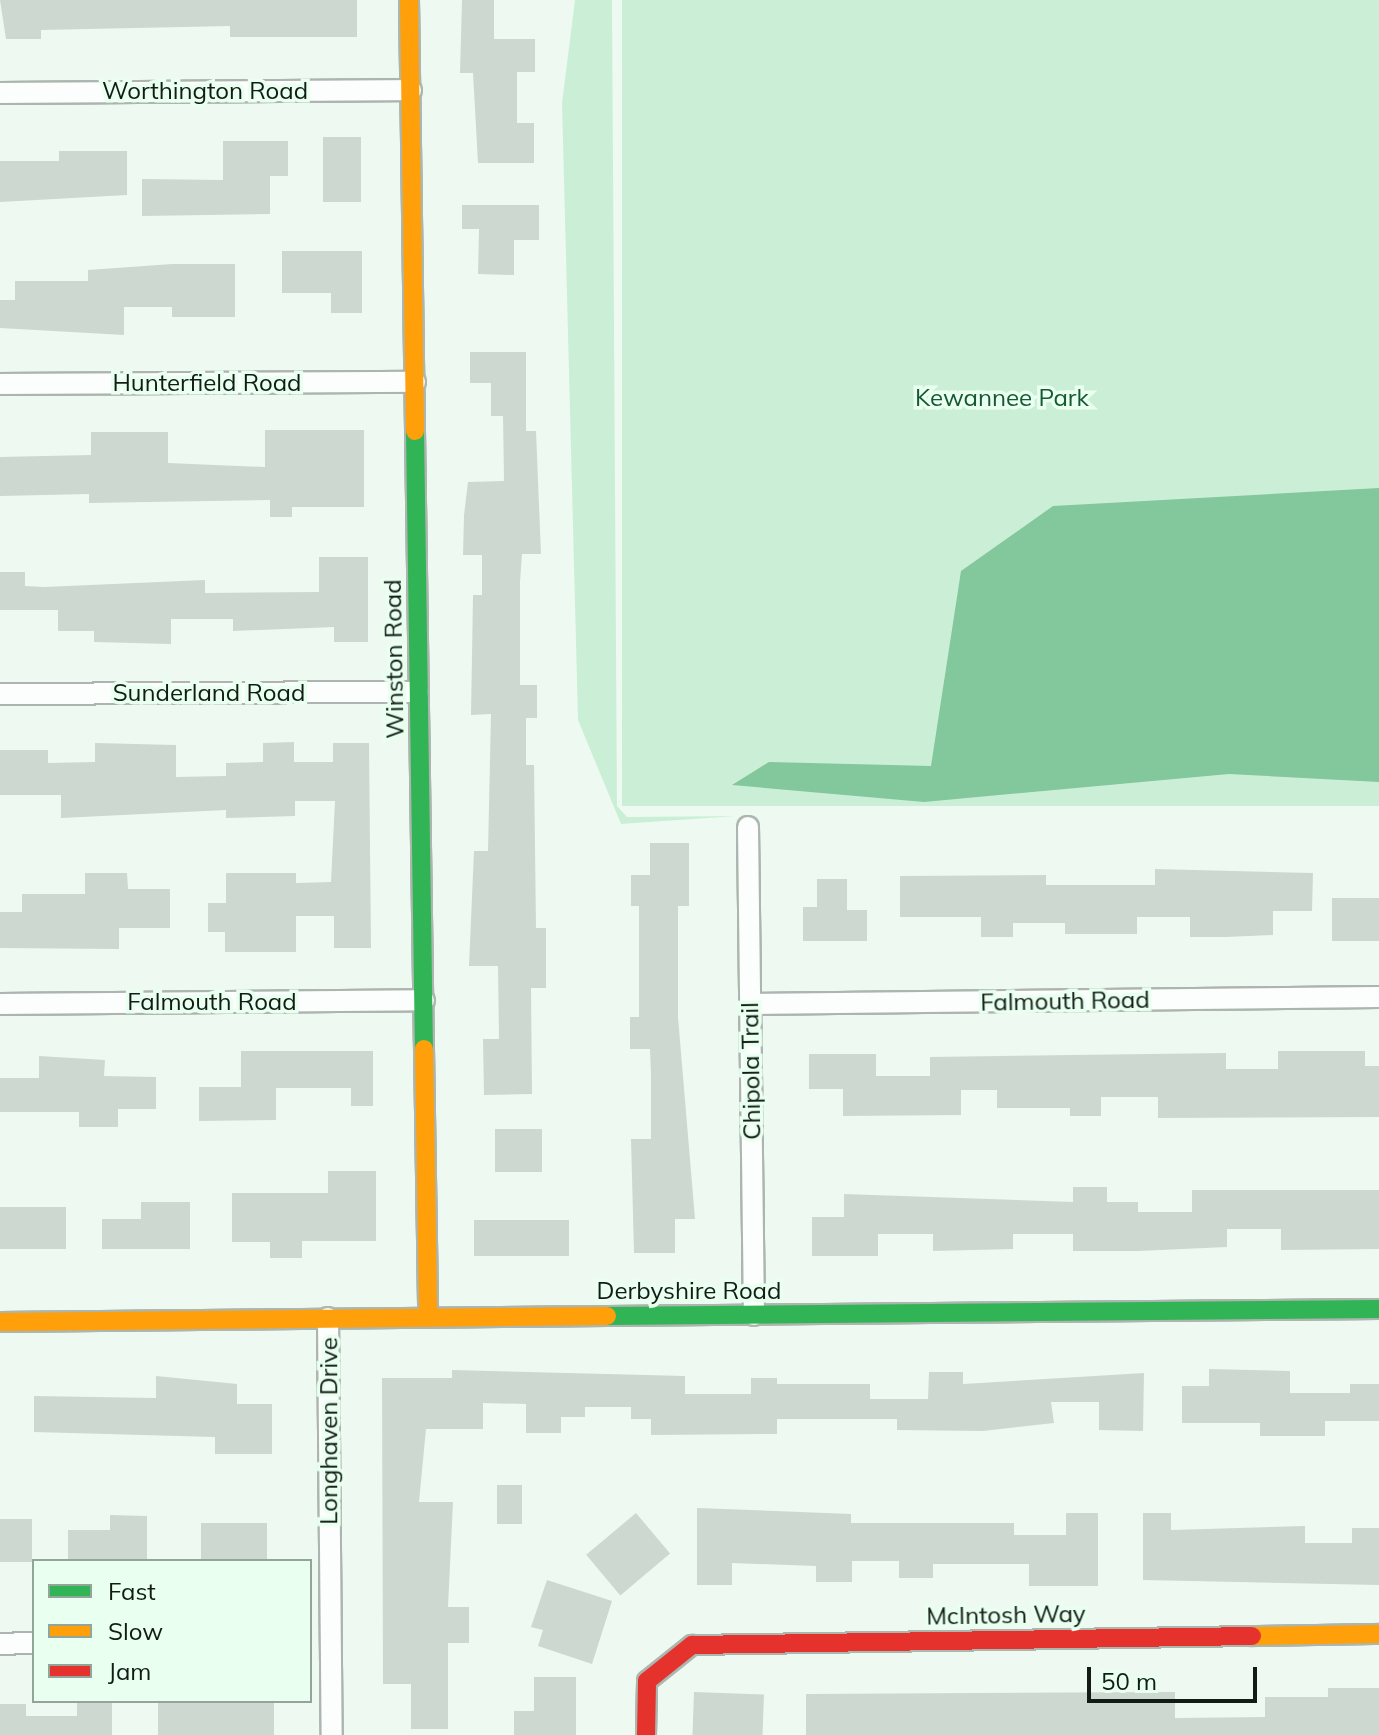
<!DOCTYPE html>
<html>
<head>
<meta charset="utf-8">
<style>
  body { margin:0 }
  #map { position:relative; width:1379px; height:1735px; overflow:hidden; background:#eefaf1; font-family:Mulish,sans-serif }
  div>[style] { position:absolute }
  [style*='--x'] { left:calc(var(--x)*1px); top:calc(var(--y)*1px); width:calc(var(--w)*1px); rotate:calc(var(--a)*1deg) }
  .green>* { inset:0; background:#cbefd6; transform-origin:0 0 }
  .water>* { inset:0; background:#83c79c }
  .building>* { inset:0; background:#cdd8d0; transform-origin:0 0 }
  .roads { filter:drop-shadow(2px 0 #acb6ae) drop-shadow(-2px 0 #acb6ae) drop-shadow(0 2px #acb6ae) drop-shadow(0 -2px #acb6ae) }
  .street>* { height:20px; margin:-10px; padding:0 10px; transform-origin:10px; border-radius:10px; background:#fcfefd }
  .fast>* { height:18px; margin:-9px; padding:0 9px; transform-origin:9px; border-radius:9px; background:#30b455 }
  .slow>* { height:18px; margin:-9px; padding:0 9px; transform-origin:9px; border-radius:9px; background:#ff9f0a }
  .jam>* { height:18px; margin:-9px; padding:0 9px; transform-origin:9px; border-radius:9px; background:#e5322d }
  span { translate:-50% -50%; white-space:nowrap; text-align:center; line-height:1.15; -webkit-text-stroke:7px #e9ffef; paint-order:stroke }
  .street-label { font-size:24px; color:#121c15 }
  .park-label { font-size:24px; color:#155833 }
  .legend { position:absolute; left:32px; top:1559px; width:280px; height:144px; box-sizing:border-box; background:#e9ffef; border:2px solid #93a498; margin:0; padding:10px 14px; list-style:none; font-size:24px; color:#121c15 }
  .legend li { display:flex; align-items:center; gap:16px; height:40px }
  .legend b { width:40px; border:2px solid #93a498 }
  .scale { position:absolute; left:1087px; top:1667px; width:170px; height:36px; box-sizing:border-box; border:4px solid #121c15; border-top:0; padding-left:10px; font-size:24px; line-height:28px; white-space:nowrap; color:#121c15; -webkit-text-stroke:6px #e9ffef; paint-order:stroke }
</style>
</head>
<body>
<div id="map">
  <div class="green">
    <i style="clip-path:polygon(575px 0,612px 0,617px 806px,627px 817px,736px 816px,621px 824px,578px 720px,562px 103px)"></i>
    <i style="left:622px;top:0;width:757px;height:806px"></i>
  </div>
  <div class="water">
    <i style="clip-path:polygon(1379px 488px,1379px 782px,1229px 774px,924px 802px,732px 785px,769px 762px,931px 766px,961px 571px,1053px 506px)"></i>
  </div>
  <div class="building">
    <i style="clip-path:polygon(0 0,357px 0,357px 37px,230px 37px,230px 26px,41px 30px,41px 39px,6px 39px)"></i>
    <i style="clip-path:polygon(462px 0,494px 0,494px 39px,535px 39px,535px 72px,517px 72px,517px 123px,534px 123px,534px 163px,478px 163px,473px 73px,460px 73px)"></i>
    <i style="left:323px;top:137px;width:38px;height:65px"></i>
    <i style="clip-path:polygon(223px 141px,288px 141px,288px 176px,270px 176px,270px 214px,142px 216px,142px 179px,223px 180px)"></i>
    <i style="clip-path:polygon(59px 151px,127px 151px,127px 195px,0 202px,0 161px,59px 161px)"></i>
    <i style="clip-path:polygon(462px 205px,539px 205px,539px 240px,514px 240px,514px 275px,478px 274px,479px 229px,462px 229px)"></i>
    <i style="clip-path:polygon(282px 251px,362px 251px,362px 313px,331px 313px,331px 293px,282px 293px)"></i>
    <i style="clip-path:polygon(172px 264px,235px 264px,235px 317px,172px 317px,172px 307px,124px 307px,124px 335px,0 328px,0 300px,15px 300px,15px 281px,88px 281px,88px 270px)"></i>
    <i style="clip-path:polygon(470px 352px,526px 352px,526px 431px,536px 431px,541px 554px,522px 554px,520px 582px,520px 685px,537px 685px,537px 718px,526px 718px,526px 765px,534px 765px,536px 928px,546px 928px,546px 988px,531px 988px,532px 1094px,484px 1095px,483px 1039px,499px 1039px,498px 966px,469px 966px,474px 851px,488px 851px,491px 714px,471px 715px,473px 595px,482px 595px,482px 555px,463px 555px,464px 515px,468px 482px,504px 481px,503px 416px,491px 416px,491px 383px,470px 383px)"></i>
    <i style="clip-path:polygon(265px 430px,364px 430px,364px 507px,292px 507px,292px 517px,270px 517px,270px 500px,89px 503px,89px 494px,0 496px,0 457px,91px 455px,91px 432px,168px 432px,168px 463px,265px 467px)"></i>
    <i style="clip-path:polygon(319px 557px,368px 557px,368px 642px,334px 642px,334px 627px,233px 631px,233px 619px,171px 619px,171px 644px,94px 642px,94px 631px,58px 631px,58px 610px,0 610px,0 572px,25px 572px,25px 586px,44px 587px,205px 580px,205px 593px,319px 592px)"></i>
    <i style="clip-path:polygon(294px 742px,294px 762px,333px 762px,333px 743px,369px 743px,371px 948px,334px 948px,334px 916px,296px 916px,296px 952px,225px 952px,225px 932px,208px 932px,208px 903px,226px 903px,226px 873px,296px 873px,296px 883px,331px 882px,335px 801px,295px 801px,295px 816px,226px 818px,226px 810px,61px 818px,61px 795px,0 795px,0 750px,48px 750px,48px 763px,95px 762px,95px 743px,176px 745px,176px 777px,226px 776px,226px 763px,263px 762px,263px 743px)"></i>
    <i style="clip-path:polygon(650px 843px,689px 843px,689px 906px,678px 906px,678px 1017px,695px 1219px,675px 1219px,675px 1253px,634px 1253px,631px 1139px,651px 1139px,651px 1076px,650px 1049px,630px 1049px,630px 1017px,639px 1017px,639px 906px,631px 906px,631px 875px,650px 875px)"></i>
    <i style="clip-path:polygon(1155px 869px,1313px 873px,1312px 911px,1273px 911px,1273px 935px,1226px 937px,1190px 937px,1190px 917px,1137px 917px,1137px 934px,1065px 934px,1065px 923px,1013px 923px,1013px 937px,981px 937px,981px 917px,900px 917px,900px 876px,1046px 875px,1046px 885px,1155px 885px)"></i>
    <i style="clip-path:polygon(85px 873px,127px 873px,128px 889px,170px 889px,170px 928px,119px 928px,119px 949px,0 948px,0 912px,22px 912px,22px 894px,85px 894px)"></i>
    <i style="clip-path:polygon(817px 879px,847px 879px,847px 910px,867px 910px,867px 941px,803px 941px,803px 907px,817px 907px)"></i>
    <i style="left:1332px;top:898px;width:47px;height:43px"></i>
    <i style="clip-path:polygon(241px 1051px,373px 1051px,373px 1106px,351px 1106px,351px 1088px,276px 1088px,276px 1120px,199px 1121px,199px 1087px,241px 1087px)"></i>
    <i style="clip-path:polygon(1278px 1051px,1365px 1051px,1365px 1066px,1379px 1066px,1379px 1117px,1158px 1118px,1158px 1097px,1101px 1097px,1101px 1116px,1070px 1116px,1070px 1108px,997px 1108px,997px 1090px,961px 1090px,961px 1115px,843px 1116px,843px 1089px,809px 1089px,809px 1054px,876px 1054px,876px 1076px,930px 1076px,930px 1057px,1226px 1053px,1226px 1069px,1278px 1069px)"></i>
    <i style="clip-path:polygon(39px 1056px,105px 1060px,104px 1076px,156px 1077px,156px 1109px,118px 1109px,118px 1127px,79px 1127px,79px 1112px,0 1112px,0 1078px,39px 1078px)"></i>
    <i style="left:495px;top:1129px;width:47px;height:43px"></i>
    <i style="clip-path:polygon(328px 1171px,376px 1171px,376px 1241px,302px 1241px,302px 1258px,270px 1258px,270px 1242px,232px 1242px,232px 1193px,328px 1193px)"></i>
    <i style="clip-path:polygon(1073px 1187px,1107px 1187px,1107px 1202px,1138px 1202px,1138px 1212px,1192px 1212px,1192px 1190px,1379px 1190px,1379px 1249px,1281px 1250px,1281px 1229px,1227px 1229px,1227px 1247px,1138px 1251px,1073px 1251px,1073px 1234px,1013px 1234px,1013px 1249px,933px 1251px,933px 1234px,878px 1234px,878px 1256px,812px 1256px,812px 1217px,844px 1217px,844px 1194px,1073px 1202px)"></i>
    <i style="clip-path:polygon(141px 1202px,190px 1202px,190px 1249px,102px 1249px,102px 1219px,141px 1219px)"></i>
    <i style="left:66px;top:1207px;width:42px;height:66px;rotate:90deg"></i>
    <i style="left:474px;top:1220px;width:95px;height:36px"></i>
    <i style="clip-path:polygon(1209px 1369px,1290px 1371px,1290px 1393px,1350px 1393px,1350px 1384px,1379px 1384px,1379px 1421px,1325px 1421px,1325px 1436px,1260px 1436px,1260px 1423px,1182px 1423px,1182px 1386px,1209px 1386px)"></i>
    <i style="clip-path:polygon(452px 1370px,685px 1376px,685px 1394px,751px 1394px,751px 1378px,777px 1378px,777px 1384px,870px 1384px,870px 1399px,928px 1399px,929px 1372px,963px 1372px,963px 1384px,1144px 1373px,1143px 1431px,1099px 1430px,1099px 1402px,1051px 1402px,1054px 1423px,983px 1431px,897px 1430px,897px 1419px,777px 1419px,777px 1434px,651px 1435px,651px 1419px,631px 1419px,631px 1407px,585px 1407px,585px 1417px,561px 1417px,561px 1433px,526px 1433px,526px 1404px,483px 1403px,483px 1429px,426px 1429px,419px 1502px,453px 1502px,448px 1607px,469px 1607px,469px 1643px,448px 1643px,448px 1729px,411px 1729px,411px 1684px,383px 1684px,382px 1378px,452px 1378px)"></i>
    <i style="clip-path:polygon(156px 1376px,237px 1384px,237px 1404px,272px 1404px,272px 1454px,215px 1454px,215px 1437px,34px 1432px,34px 1396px,156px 1398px)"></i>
    <i style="left:497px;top:1485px;width:25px;height:39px"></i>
    <i style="clip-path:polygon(697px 1508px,851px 1514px,851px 1523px,1014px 1523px,1014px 1535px,1066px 1535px,1066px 1513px,1098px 1513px,1098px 1586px,1029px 1586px,1029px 1564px,933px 1564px,933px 1578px,899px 1578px,899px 1561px,852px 1561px,852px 1582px,816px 1582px,816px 1566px,732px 1563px,732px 1585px,697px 1585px)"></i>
    <i style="left:636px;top:1513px;width:53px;height:65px;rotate:50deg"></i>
    <i style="clip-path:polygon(1143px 1513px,1171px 1513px,1171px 1530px,1305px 1526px,1305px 1543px,1352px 1543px,1352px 1528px,1379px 1528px,1379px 1585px,1143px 1580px)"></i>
    <i style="clip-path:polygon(110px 1515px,147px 1516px,147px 1561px,68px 1561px,68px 1530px,110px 1530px)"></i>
    <i style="left:0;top:1519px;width:32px;height:43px"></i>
    <i style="left:201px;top:1523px;width:66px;height:38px"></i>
    <i style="clip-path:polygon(547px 1580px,612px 1601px,592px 1664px,538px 1646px,543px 1630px,531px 1627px)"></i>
    <i style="clip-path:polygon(534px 1677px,576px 1677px,576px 1735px,514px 1735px,514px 1711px,534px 1711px)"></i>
    <i style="clip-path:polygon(1328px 1688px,1379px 1688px,1379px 1735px,806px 1735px,806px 1694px,1175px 1692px,1175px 1718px,1265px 1717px,1265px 1697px,1328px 1697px)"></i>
    <i style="left:694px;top:1692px;width:70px;height:43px;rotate:2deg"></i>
    <i style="clip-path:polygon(77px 1701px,112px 1701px,112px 1735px,0 1735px,0 1704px,26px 1704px,26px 1716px,77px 1716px)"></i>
    <i style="left:158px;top:1701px;width:116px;height:34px"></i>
  </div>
  <div class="roads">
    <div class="street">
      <i style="--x:0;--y:93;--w:411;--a:-0.4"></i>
      <i style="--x:0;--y:384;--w:415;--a:-0.3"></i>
      <i style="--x:0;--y:694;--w:418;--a:-0.3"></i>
      <i style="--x:748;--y:827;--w:488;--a:89.3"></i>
      <i style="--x:0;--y:1004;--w:424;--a:-0.5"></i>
      <i style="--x:750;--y:1004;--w:629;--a:-0.64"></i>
      <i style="--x:328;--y:1318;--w:417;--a:89.5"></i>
      <i style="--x:0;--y:1644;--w:34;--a:-2"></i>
    </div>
    <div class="fast">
      <i style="--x:415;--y:431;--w:618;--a:89.17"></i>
      <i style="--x:607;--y:1316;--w:772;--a:-0.52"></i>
    </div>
    <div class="slow">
      <i style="--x:409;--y:0;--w:431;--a:89.2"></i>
      <i style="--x:424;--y:1049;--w:267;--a:89.1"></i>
      <i style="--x:0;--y:1322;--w:607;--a:-0.57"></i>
      <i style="--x:1252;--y:1636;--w:127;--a:-0.9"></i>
    </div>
    <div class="jam">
      <i style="--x:646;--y:1735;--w:54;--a:-88.9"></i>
      <i style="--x:647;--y:1681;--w:58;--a:-38.7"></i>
      <i style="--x:692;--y:1645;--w:560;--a:-0.92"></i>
    </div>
  </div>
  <div class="street-label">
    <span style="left:205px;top:91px">Worthington Road</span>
    <span style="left:207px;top:383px">Hunterfield Road</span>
    <span style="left:394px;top:659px;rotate:-91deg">Winston Road</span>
    <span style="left:209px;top:693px">Sunderland Road</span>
    <span style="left:1065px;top:1001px;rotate:-1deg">Falmouth Road</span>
    <span style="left:212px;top:1002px">Falmouth Road</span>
    <span style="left:751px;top:1071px;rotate:-91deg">Chipola Trail</span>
    <span style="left:689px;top:1291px">Derbyshire Road</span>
    <span style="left:329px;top:1431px;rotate:-90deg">Longhaven Drive</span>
    <span style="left:1006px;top:1615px;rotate:-1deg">McIntosh Way</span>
  </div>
  <div class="park-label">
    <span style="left:1002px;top:398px">Kewannee Park</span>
  </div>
  <ul class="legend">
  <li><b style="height:10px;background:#30b455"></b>Fast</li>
  <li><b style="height:10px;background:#ff9f0a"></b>Slow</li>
  <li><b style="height:10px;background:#e5322d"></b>Jam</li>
  </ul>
  <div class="scale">50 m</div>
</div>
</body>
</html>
